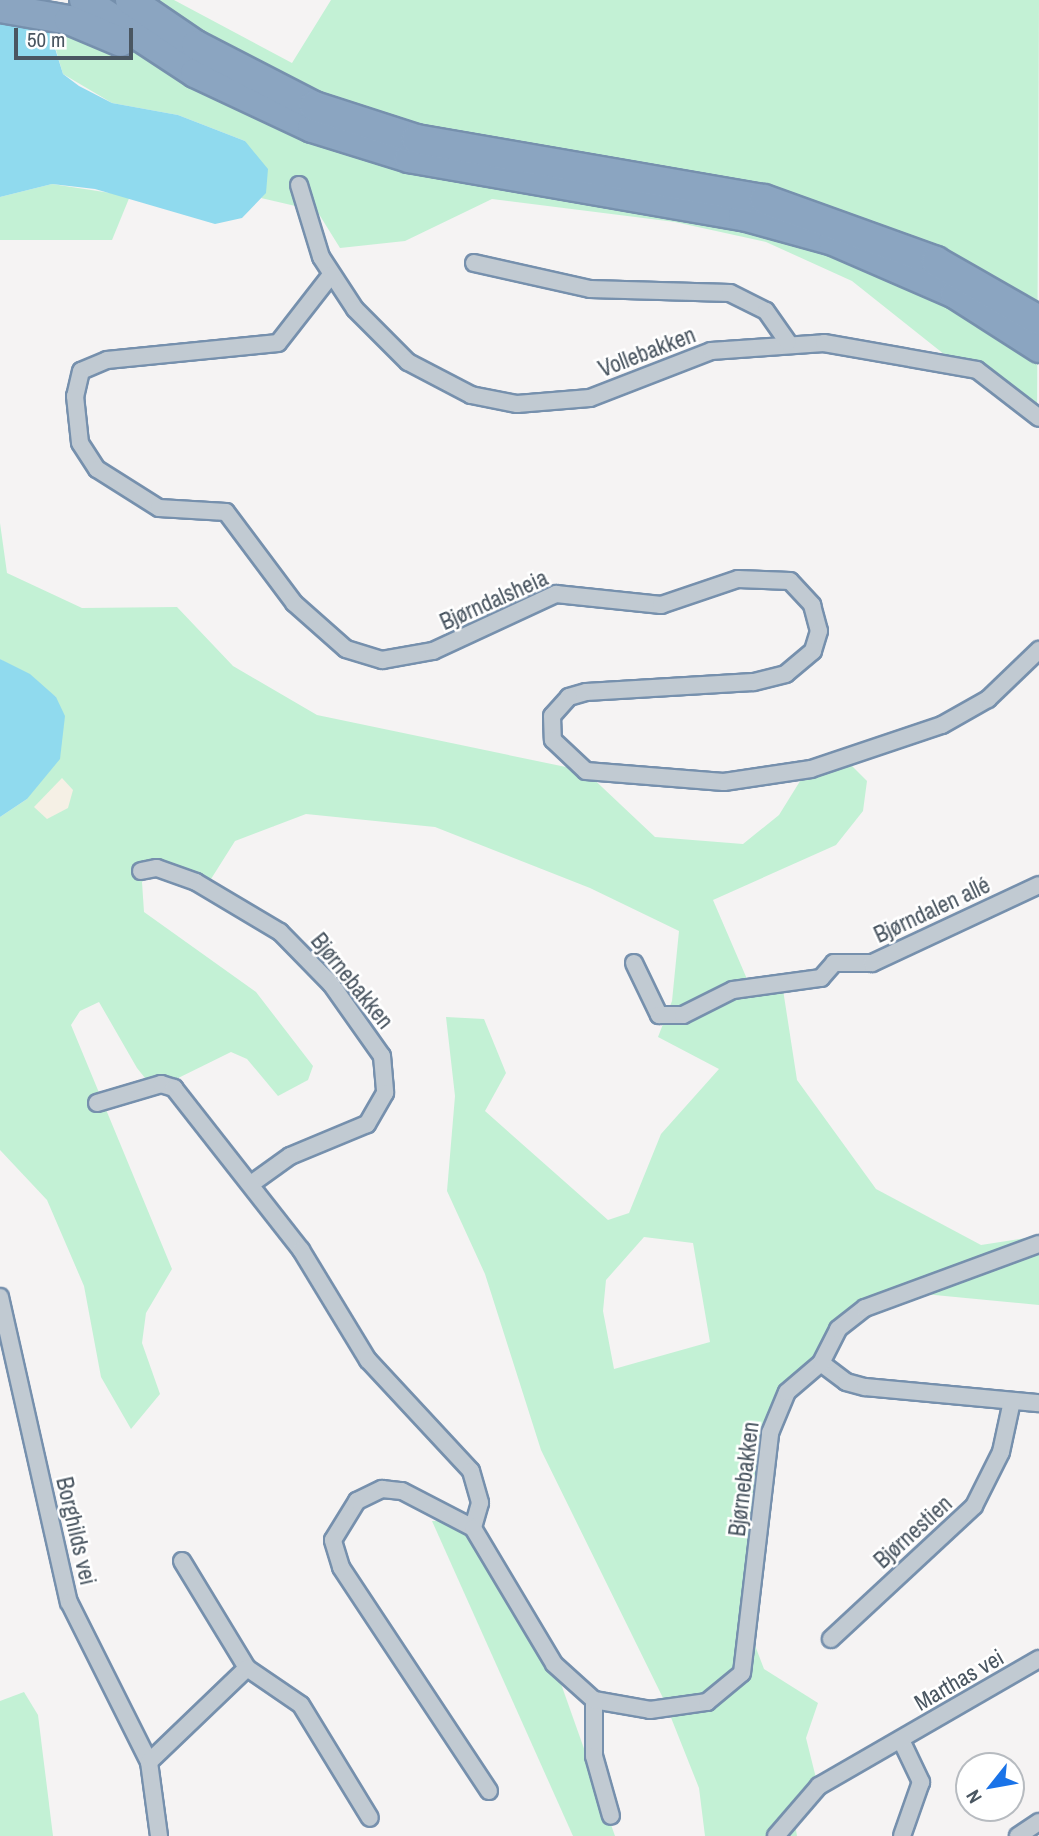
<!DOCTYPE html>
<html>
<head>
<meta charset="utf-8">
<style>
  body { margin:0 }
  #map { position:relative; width:1039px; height:1836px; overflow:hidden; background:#f5f3f3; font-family:"Archivo Narrow",sans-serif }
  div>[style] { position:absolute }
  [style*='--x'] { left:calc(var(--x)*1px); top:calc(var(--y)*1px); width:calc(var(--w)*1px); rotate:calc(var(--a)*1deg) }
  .green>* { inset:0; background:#c3f1d5 }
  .sand>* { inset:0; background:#f5f0e5 }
  .water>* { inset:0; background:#90daee }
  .roads { filter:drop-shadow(2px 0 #7690ad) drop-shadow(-2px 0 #7690ad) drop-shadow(0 2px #7690ad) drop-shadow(0 -2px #7690ad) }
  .street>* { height:16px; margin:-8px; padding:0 8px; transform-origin:8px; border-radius:8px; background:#c1cad2 }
  .highway>* { height:28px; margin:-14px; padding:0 14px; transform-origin:14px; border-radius:14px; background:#8ba5c1 }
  span { translate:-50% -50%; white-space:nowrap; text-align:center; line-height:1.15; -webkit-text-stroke:5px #fff; paint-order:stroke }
  .street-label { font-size:23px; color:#4a5661 }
  .north { position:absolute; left:955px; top:1752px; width:70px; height:70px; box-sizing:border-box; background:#fff; border:2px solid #b7bbc0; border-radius:50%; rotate:239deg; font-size:19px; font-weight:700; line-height:28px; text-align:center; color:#4a5661 }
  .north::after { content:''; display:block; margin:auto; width:24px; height:32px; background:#1a73e8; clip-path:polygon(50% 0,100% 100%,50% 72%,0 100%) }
  .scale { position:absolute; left:14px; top:28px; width:119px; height:32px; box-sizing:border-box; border:4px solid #4a5661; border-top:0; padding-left:9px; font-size:21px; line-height:24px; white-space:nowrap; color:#4a5661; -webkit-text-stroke:5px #fff; paint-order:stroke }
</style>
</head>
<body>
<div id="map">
  <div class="green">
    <i style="clip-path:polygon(113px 0,174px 0,292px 63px,331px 0,1039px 0,1037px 428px,852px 281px,766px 242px,675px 222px,492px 199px,405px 241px,340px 248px,317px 211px,261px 198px,266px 192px,245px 141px,178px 115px,112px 103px,63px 74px,51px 33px,79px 36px,115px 19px)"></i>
    <i style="clip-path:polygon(52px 184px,130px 196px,112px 240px,0 240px,0 197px)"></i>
    <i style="clip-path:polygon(evenodd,0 523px,7px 573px,82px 608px,177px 607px,233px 666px,317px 715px,585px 771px,655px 837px,743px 844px,779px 815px,810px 765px,842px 756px,867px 781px,863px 811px,836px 845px,713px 900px,750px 986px,782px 983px,797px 1080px,876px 1189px,981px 1245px,1039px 1236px,1039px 1305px,924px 1294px,871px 1307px,804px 1368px,775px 1448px,751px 1635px,764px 1669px,818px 1703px,806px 1738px,817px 1782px,795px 1824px,797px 1836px,705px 1836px,699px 1788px,664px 1700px,541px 1450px,485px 1274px,447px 1191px,455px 1096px,446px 1017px,484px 1019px,506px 1073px,485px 1111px,608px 1220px,629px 1213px,661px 1134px,719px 1069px,658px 1037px,672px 1001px,679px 931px,590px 888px,435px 827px,306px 814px,235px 841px,211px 879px,173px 863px,156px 868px,142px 882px,144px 912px,256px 992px,313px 1066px,308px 1080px,278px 1096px,247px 1059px,231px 1052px,162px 1086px,149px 1083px,137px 1068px,99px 1002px,80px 1011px,71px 1025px,172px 1269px,146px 1313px,142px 1343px,160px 1394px,131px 1429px,101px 1377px,84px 1286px,47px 1200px,0 1150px,0 817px,27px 799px,56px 697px,0 659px,0 523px,644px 1237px,693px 1243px,710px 1342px,614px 1369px,603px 1311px,606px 1280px,644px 1237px)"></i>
    <i style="clip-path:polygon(432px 1521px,458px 1521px,517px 1594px,560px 1681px,615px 1836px,573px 1836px)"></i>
    <i style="clip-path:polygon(24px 1692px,38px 1715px,53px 1836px,0 1836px,0 1701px)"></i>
  </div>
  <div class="sand">
    <i style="clip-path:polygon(62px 778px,73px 790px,68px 808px,47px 819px,34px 807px)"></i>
  </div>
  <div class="water">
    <i style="clip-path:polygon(0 12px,49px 29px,63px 74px,79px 86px,112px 103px,178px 115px,245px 141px,268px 169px,266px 193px,242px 218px,215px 224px,95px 189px,52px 184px,0 197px)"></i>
    <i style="clip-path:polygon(0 659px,30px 674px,56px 697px,65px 716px,60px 759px,27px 799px,0 817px)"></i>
  </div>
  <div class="roads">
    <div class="street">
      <i style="--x:299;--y:185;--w:75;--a:73"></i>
      <i style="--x:321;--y:257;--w:62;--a:56.8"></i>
      <i style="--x:355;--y:309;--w:75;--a:45"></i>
      <i style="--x:408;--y:362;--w:71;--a:27.6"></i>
      <i style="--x:471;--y:395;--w:47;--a:11.1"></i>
      <i style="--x:517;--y:404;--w:73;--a:-4.7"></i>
      <i style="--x:590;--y:398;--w:130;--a:-21.2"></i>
      <i style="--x:711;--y:351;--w:113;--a:-4"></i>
      <i style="--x:824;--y:343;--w:155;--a:10"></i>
      <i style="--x:977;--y:370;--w:78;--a:37.7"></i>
      <i style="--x:474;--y:263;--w:119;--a:12.6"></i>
      <i style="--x:590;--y:289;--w:140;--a:1.6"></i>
      <i style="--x:730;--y:293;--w:40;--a:26.6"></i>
      <i style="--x:766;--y:311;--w:38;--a:55"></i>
      <i style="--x:331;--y:275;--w:86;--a:127.9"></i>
      <i style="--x:278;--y:343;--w:172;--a:174.3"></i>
      <i style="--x:107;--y:360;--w:28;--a:157"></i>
      <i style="--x:81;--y:371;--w:26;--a:103"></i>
      <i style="--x:75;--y:396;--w:47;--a:83.9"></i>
      <i style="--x:80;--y:443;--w:31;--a:57"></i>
      <i style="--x:97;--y:469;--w:73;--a:32.2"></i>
      <i style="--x:159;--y:508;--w:67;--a:3.4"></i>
      <i style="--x:226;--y:512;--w:114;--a:53.2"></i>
      <i style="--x:294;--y:603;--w:69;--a:41.5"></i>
      <i style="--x:346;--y:649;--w:38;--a:17"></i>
      <i style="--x:382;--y:660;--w:52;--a:-10"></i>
      <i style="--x:433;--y:651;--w:136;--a:-24.9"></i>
      <i style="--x:556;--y:594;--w:106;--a:6"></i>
      <i style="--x:661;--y:605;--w:81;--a:-18.7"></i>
      <i style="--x:738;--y:579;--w:52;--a:2.2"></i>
      <i style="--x:790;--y:581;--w:33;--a:47"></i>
      <i style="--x:812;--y:605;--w:27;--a:75"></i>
      <i style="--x:819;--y:631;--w:21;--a:107"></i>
      <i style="--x:813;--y:651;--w:35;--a:140"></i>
      <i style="--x:786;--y:674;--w:34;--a:166"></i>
      <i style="--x:753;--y:682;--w:167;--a:176.6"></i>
      <i style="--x:586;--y:692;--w:18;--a:164"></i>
      <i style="--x:569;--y:697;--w:25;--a:132"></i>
      <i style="--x:552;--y:716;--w:24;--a:88"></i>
      <i style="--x:553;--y:740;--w:45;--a:43.2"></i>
      <i style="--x:586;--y:771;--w:138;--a:4.6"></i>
      <i style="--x:724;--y:782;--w:88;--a:-8.5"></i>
      <i style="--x:811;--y:769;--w:138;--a:-18.6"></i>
      <i style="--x:942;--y:725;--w:53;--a:-29.5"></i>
      <i style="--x:988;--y:699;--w:71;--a:-43.9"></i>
      <i style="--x:141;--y:871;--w:16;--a:-11"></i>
      <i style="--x:157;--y:868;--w:41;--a:19.7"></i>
      <i style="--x:196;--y:882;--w:98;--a:30.8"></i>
      <i style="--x:280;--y:932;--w:73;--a:45.6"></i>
      <i style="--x:331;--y:984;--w:88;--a:54.7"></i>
      <i style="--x:382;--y:1056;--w:37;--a:85"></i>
      <i style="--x:385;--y:1093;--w:36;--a:120"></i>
      <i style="--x:367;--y:1124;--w:83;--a:157.4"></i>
      <i style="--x:290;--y:1156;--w:48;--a:144.3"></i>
      <i style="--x:634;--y:963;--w:58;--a:64.3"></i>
      <i style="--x:659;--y:1015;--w:24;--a:0"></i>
      <i style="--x:683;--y:1015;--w:56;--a:-26.6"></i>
      <i style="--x:733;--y:990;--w:89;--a:-7.8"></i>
      <i style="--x:821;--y:978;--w:20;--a:-49"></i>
      <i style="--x:834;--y:963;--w:38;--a:0"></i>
      <i style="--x:872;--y:963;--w:184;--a:-25"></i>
      <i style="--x:97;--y:1103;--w:67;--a:-16.5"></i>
      <i style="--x:161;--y:1084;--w:14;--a:17"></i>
      <i style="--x:174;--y:1088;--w:206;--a:51.9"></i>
      <i style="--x:301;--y:1250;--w:129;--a:58.7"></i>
      <i style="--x:368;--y:1360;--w:151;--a:47.1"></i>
      <i style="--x:471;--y:1471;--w:33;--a:74"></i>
      <i style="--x:480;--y:1503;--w:26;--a:106"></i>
      <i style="--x:0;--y:1297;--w:313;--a:77.3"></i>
      <i style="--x:69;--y:1602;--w:179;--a:63.4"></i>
      <i style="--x:149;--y:1762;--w:75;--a:82.3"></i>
      <i style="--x:821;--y:1363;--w:31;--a:37"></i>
      <i style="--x:846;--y:1382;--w:20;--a:15"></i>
      <i style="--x:865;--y:1387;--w:175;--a:5.3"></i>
      <i style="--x:182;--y:1561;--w:125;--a:58.7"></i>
      <i style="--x:831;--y:1639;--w:195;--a:-42.9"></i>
      <i style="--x:974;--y:1506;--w:60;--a:-63.4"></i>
      <i style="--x:1001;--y:1452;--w:52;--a:-77.8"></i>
      <i style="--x:594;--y:1700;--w:56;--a:90"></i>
      <i style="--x:594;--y:1756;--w:62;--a:74.2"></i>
      <i style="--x:901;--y:1740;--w:47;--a:64.5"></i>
      <i style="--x:921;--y:1782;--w:57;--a:109.4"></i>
      <i style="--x:149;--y:1762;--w:136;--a:-43.8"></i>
      <i style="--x:247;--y:1668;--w:65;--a:34.4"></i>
      <i style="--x:301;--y:1705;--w:132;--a:58.6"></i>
      <i style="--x:489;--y:1791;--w:268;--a:-123.5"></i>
      <i style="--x:341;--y:1567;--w:28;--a:-107"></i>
      <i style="--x:333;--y:1540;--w:46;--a:-58.4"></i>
      <i style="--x:357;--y:1501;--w:28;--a:-26"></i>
      <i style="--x:382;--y:1489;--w:20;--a:6"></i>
      <i style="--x:402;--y:1491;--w:80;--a:27.5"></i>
      <i style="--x:473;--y:1528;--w:158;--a:59.2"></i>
      <i style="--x:554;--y:1664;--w:54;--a:42"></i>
      <i style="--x:594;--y:1700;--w:57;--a:10.1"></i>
      <i style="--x:650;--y:1710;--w:58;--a:-8"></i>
      <i style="--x:707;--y:1702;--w:45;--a:-39.6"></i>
      <i style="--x:742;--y:1673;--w:242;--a:-83.3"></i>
      <i style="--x:770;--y:1433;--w:44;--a:-67.5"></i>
      <i style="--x:787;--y:1392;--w:45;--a:-40.5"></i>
      <i style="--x:821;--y:1363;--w:38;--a:-63"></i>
      <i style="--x:838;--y:1329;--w:34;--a:-38"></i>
      <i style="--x:865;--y:1308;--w:185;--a:-20.2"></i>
      <i style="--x:776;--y:1836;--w:66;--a:-49.3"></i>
      <i style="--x:819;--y:1786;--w:254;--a:-30"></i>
      <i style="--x:1018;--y:1836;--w:25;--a:-34"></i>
    </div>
    <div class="highway">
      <i style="--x:84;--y:0;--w:133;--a:33.3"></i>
      <i style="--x:195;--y:73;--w:129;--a:25.2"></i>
      <i style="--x:312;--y:128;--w:102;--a:17.2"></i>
      <i style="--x:409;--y:158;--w:339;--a:9.9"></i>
      <i style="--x:743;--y:216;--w:93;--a:15.5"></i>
      <i style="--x:833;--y:241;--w:133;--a:23.5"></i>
      <i style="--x:955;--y:294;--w:100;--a:32.7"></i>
      <i style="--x:130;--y:0;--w:80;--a:34.3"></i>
      <i style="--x:196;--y:45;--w:133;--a:27.3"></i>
      <i style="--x:314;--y:106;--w:107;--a:17.9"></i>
      <i style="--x:416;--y:139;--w:353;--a:9.8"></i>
      <i style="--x:764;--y:199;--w:183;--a:19.8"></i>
      <i style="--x:936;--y:261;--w:119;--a:29.8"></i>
      <i style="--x:0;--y:8;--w:70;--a:9.9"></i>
      <i style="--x:69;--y:20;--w:56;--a:22.9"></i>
    </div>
  </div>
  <div class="street-label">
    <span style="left:647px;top:352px;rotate:-21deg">Vollebakken</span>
    <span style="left:494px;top:600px;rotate:-24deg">Bjørndalsheia</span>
    <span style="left:932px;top:910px;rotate:-25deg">Bjørndalen allé</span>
    <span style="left:352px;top:981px;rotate:51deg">Bjørnebakken</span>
    <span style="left:744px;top:1479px;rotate:-83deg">Bjørnebakken</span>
    <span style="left:76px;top:1531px;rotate:77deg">Borghilds vei</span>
    <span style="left:913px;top:1532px;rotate:-42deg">Bjørnestien</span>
    <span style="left:959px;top:1680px;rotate:-30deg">Marthas vei</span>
  </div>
  <div class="north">N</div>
  <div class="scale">50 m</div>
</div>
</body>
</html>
